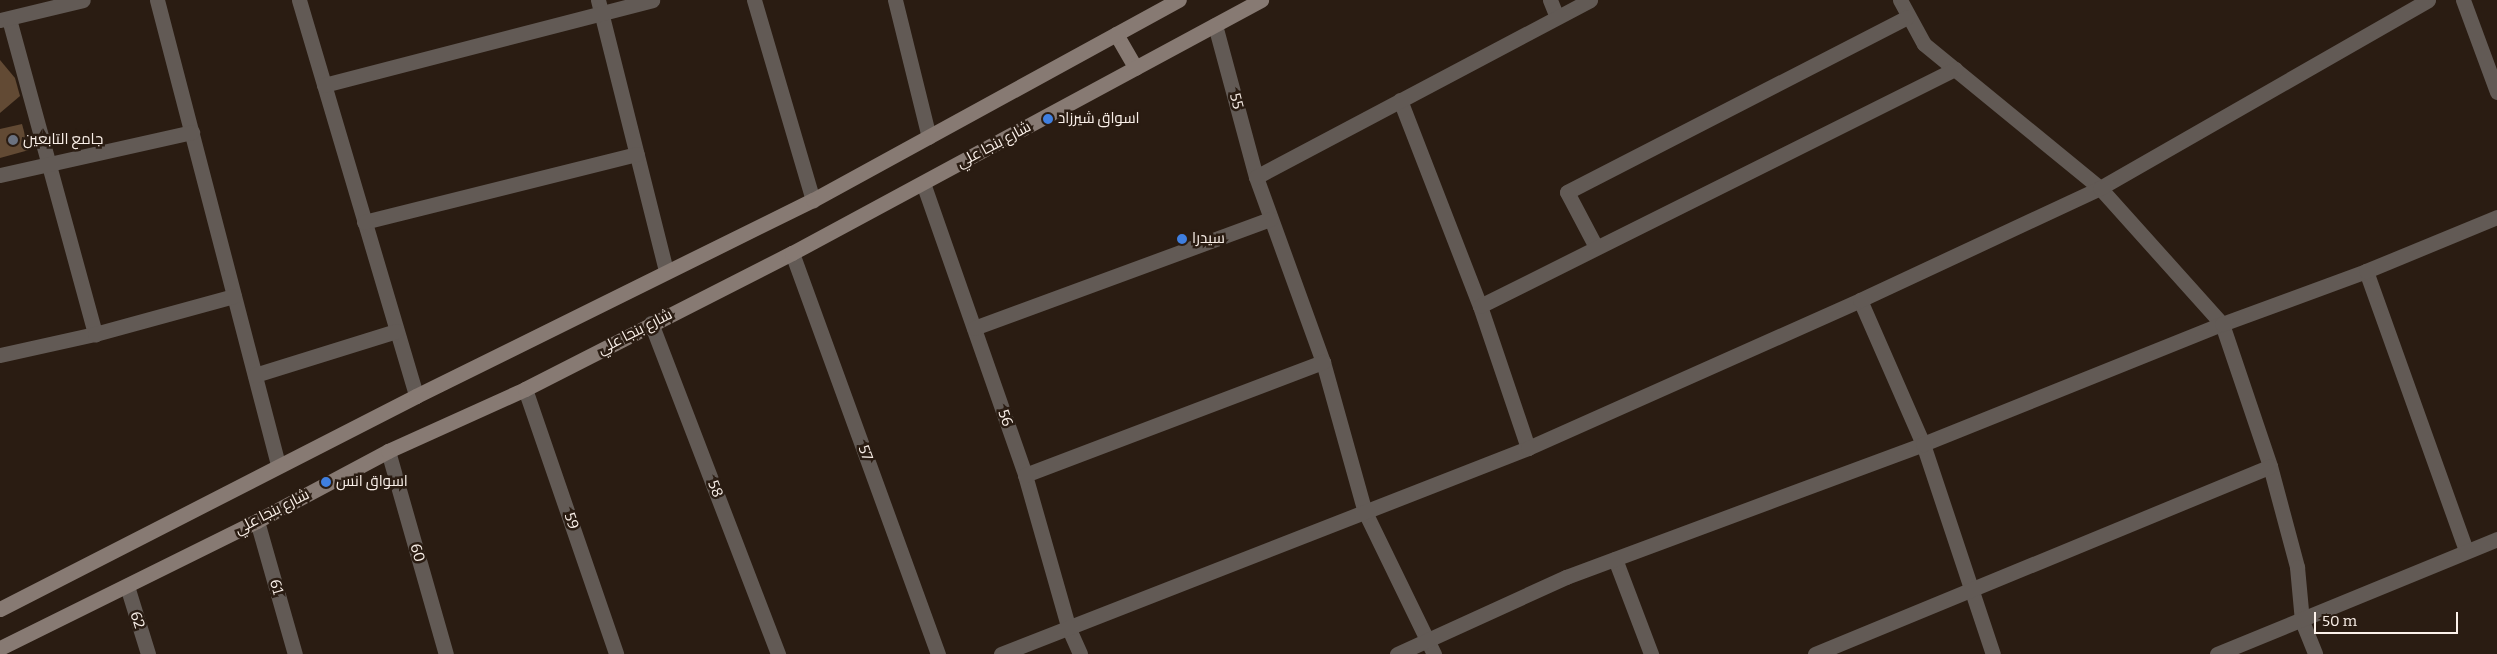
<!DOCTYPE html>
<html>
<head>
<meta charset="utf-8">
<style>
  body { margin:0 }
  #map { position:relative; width:2497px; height:654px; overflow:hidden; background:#2a1c12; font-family:Bitter,Cairo,serif }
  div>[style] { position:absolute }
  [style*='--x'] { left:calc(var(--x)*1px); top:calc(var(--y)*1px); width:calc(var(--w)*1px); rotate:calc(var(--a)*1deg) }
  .building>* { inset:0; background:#624a34 }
  .street>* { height:15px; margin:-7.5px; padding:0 7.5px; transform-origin:7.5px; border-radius:7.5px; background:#625a55 }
  .secondary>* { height:15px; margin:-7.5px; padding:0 7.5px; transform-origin:7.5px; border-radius:7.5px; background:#877a73 }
  .dots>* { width:14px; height:14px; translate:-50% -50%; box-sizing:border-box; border:2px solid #2a1c12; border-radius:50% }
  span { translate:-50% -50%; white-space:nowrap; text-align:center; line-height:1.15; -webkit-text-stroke:5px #2a1c12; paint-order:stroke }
  .street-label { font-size:15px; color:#fbf1ea }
  .poi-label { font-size:15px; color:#fbf1ea }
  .left { translate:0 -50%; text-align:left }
  .scale { position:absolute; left:2314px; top:612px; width:144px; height:22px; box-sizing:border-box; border:2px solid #fbf1ea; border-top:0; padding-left:6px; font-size:15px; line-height:18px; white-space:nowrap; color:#fbf1ea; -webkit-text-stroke:4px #2a1c12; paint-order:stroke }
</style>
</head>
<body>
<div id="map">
  <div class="building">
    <i style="clip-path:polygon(0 60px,15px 78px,20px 96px,0 113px)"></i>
    <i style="clip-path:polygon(22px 124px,29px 150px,0 158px,0 129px)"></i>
  </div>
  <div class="street">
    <i style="--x:157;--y:0;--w:480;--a:75.4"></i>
    <i style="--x:299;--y:0;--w:413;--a:73.5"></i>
    <i style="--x:598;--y:0;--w:279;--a:75.9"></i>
    <i style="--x:754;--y:0;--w:209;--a:73.6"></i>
    <i style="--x:895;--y:0;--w:141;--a:76.1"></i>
    <i style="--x:1550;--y:0;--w:18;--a:68"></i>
    <i style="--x:1900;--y:0;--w:50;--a:61.4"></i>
    <i style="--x:1924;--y:44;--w:227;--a:39.3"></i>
    <i style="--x:2100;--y:188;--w:183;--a:48.1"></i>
    <i style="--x:2222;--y:324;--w:150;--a:71.3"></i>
    <i style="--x:2270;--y:466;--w:105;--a:75"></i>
    <i style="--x:2297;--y:567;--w:54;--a:84.7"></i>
    <i style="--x:2302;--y:621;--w:35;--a:68"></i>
    <i style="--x:2463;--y:0;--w:98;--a:69.7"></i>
    <i style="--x:9;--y:19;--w:327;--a:74.7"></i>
    <i style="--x:0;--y:20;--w:85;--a:-13.5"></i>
    <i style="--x:1215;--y:25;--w:157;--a:74.9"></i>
    <i style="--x:1256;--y:177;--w:197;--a:70.1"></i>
    <i style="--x:1323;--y:362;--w:156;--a:74.4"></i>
    <i style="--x:1365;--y:512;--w:158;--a:64.1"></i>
    <i style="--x:324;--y:85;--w:339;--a:-14.5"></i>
    <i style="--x:1400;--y:100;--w:221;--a:68.8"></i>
    <i style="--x:1480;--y:306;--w:150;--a:71.3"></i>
    <i style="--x:0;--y:175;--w:197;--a:-12.6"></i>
    <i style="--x:1256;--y:177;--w:378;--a:-27.9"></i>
    <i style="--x:923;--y:183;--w:309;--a:70.7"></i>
    <i style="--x:1025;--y:475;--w:160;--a:74.1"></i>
    <i style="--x:1069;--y:629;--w:27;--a:66"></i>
    <i style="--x:364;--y:222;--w:281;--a:-14"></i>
    <i style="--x:1596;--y:247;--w:62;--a:-117.8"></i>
    <i style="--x:1567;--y:192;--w:382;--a:-27.2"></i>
    <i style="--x:792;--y:253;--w:427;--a:70"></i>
    <i style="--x:2366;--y:271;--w:297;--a:70.3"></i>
    <i style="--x:1860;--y:300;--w:157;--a:66.4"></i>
    <i style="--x:1923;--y:444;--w:221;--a:71.6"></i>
    <i style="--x:1480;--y:306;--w:531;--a:-26.52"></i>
    <i style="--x:651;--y:323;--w:355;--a:69"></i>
    <i style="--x:974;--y:328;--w:316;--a:-20.2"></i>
    <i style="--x:0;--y:355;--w:97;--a:-12.5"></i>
    <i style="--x:95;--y:334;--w:144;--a:-15.3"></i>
    <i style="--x:255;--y:375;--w:148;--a:-17.3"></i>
    <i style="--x:525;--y:389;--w:280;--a:71"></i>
    <i style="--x:388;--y:451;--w:211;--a:74.1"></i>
    <i style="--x:1025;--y:475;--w:319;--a:-20.8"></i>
    <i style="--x:257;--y:521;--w:138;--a:74.1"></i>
    <i style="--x:1615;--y:559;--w:102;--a:69.2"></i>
    <i style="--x:127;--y:586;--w:71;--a:72.8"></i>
    <i style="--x:1001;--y:654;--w:566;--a:-21.35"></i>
    <i style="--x:1528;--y:448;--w:363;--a:-24"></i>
    <i style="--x:1860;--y:300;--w:265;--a:-25"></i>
    <i style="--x:2100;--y:188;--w:378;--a:-29.8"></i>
    <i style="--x:1397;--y:654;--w:186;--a:-24.5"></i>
    <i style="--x:1566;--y:577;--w:381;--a:-20.4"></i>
    <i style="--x:1923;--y:444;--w:322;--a:-21.9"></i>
    <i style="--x:2222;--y:324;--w:153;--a:-20.2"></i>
    <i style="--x:2366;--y:271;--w:142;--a:-22.4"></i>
    <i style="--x:1815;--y:654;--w:492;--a:-22.4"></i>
    <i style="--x:2217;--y:654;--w:303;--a:-22.3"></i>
  </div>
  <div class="secondary">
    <i style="--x:1116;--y:34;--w:39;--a:60"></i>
    <i style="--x:0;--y:609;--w:467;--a:-27.1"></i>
    <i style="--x:416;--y:396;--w:443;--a:-26.3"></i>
    <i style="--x:813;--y:200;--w:417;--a:-28.7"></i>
    <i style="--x:0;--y:648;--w:287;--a:-26.3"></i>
    <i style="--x:257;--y:521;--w:149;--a:-28.1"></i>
    <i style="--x:388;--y:451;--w:150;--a:-24.3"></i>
    <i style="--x:525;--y:389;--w:300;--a:-27"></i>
    <i style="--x:792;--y:253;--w:533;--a:-28.34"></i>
  </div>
  <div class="dots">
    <i style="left:1048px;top:119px;background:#3f7fe0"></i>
    <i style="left:13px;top:140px;background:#6b7280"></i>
    <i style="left:1182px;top:239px;background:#3f7fe0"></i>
    <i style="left:326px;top:482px;background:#3f7fe0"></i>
  </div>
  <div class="street-label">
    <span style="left:1236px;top:101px;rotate:75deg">55</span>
    <span style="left:994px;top:145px;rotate:-28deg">شارع بنجا علي</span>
    <span style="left:635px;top:332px;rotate:-27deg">شارع بنجا علي</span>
    <span style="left:1005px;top:418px;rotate:71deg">56</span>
    <span style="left:865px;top:453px;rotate:70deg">57</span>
    <span style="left:715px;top:489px;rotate:69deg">58</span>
    <span style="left:272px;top:512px;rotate:-27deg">شارع بنجا علي</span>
    <span style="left:571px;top:521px;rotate:71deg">59</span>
    <span style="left:417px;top:553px;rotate:74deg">60</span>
    <span style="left:276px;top:587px;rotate:74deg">61</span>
    <span style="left:137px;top:620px;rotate:73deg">62</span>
  </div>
  <div class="poi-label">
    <span class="left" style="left:1058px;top:119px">اسواق شيرزاد</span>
    <span class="left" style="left:23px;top:140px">جامع التابعين</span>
    <span class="left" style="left:1192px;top:239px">سيدرا</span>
    <span class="left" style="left:336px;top:482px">اسواق انس</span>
  </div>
  <div class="scale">50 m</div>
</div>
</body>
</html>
